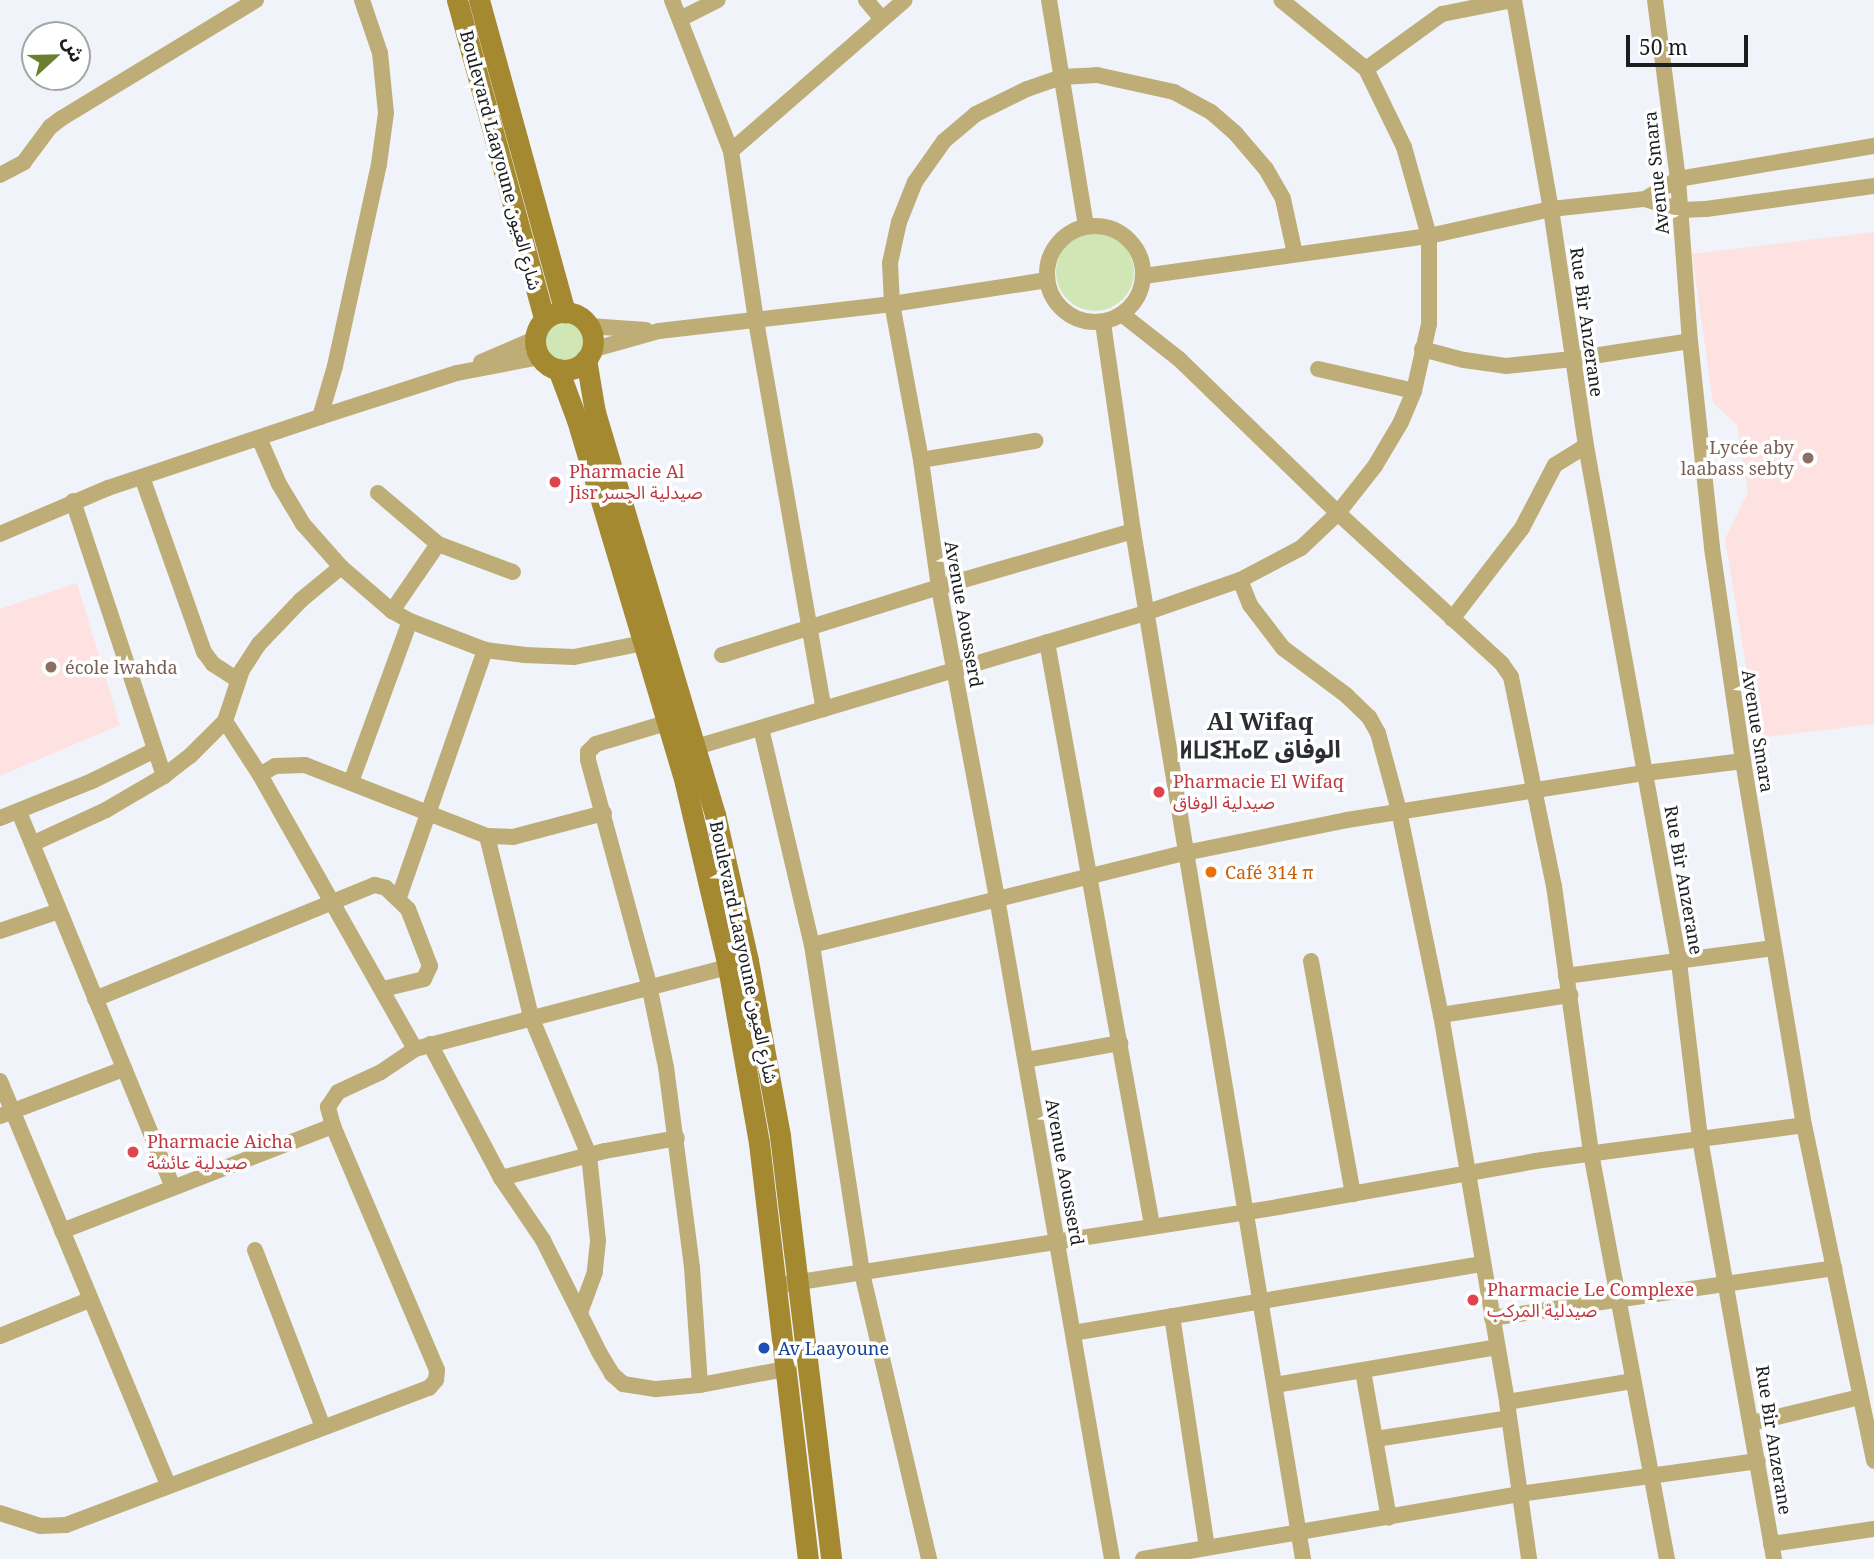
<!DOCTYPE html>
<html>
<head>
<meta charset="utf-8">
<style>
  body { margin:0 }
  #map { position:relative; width:1874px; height:1559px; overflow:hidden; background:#f0f3fa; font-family:"Noto Serif","Noto Sans Arabic","Noto Sans Tifinagh",serif }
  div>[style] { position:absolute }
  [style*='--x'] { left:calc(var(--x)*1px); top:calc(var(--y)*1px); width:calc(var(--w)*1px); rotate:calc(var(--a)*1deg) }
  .education>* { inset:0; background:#fde2e1 }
  .green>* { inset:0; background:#d0e6b4 }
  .round { border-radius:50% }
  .street>* { height:16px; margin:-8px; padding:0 8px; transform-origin:8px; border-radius:8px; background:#bfad78 }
  .street>.ring { margin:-8px; padding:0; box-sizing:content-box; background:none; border:16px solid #bfad78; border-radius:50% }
  .secondary>* { height:21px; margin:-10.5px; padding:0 10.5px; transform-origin:10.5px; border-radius:10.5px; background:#a58931 }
  .secondary>.ring { margin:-10.5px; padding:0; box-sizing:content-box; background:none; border:21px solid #a58931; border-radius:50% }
  .dots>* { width:19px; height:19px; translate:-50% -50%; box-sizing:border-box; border:4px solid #fff; border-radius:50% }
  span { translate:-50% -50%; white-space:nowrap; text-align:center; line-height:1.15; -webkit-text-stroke:7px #fff; paint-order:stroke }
  .street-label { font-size:18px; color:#1b1d1f }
  .education-label { font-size:18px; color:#785e54 }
  .right { translate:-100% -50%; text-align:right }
  .left { translate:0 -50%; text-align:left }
  .health-label { font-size:18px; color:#be3a42 }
  .food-label { font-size:18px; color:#c56008 }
  .transit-label { font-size:18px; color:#164399 }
  .district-label { font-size:24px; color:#2c2e34; font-weight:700 }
  .north { position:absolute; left:21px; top:21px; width:70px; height:70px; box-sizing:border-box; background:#fff; border:2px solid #a4a5a5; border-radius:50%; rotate:68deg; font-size:19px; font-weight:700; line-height:28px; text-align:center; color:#1b1d1f }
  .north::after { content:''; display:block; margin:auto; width:24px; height:32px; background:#6b7f2f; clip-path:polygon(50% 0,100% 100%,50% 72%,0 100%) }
  .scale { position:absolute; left:1626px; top:35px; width:122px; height:32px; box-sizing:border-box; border:4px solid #1b1d1f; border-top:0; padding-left:9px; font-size:21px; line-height:24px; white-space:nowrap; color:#1b1d1f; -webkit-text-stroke:5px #fff; paint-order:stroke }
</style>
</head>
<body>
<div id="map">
  <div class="education">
    <i style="clip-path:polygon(1874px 232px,1874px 724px,1758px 738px,1725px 539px,1748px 492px,1737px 425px,1713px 403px,1692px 254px)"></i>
    <i style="clip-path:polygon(77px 583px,120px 725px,0 776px,0 609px)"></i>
  </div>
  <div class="green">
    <i class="round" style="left:1056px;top:233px;width:78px;height:78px"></i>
    <i class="round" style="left:540px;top:315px;width:48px;height:48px"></i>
  </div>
  <div class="street">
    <i style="--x:672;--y:0;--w:162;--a:68.7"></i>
    <i style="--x:731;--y:151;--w:172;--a:81.6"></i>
    <i style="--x:756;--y:321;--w:394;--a:80.1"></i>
    <i style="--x:866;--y:0;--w:25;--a:50"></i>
    <i style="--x:1049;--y:0;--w:229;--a:80.7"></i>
    <i style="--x:1514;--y:0;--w:212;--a:80"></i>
    <i style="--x:1551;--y:209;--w:240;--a:81.6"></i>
    <i style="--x:1586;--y:446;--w:524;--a:79.78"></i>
    <i style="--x:1679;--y:962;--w:178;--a:83.2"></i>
    <i style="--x:1700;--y:1139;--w:426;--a:80"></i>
    <i style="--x:1655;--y:0;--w:180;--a:82.7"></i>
    <i style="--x:1678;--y:179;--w:162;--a:85.8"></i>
    <i style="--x:1690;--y:341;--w:208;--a:83.9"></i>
    <i style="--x:1712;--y:548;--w:215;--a:81.7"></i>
    <i style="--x:1743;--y:761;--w:369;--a:80.5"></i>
    <i style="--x:1804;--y:1125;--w:343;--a:78.2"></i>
    <i style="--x:680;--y:19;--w:42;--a:-26.6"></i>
    <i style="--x:1366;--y:69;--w:94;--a:-35.9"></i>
    <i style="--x:1442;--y:14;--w:71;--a:-11.3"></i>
    <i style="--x:731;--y:151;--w:230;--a:-41"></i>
    <i style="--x:0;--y:175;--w:27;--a:-28"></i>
    <i style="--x:24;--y:162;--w:44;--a:-53.4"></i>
    <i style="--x:50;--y:127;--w:15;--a:-37"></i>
    <i style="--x:62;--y:118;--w:227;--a:-31.3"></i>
    <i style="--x:1645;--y:199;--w:39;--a:-31"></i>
    <i style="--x:1678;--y:179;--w:199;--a:-9.6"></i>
    <i class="ring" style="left:1047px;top:226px;width:80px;height:80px"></i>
    <i style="--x:1144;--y:276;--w:288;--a:-8"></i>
    <i style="--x:1429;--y:236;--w:125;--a:-12.5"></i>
    <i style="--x:1551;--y:209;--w:95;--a:-6.1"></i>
    <i style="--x:1645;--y:199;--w:37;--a:17"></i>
    <i style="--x:1680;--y:210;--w:26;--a:-2"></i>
    <i style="--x:1706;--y:209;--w:170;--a:-7.8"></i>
    <i style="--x:1123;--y:315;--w:71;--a:38.2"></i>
    <i style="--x:1179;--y:359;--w:221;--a:44.1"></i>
    <i style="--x:1338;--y:513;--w:223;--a:42.6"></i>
    <i style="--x:1502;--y:664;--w:16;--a:55"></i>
    <i style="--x:1511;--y:677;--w:213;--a:78.4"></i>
    <i style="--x:1554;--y:886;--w:270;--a:82.1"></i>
    <i style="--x:1591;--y:1153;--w:413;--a:79.4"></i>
    <i style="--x:1103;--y:323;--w:210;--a:81.8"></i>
    <i style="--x:1133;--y:531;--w:1042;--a:80.61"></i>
    <i style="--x:589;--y:326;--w:57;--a:4"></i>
    <i style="--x:1422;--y:349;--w:43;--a:14.7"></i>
    <i style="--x:1464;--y:360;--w:42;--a:8.1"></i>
    <i style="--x:1506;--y:366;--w:67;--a:-6"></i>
    <i style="--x:1573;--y:359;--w:118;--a:-8.7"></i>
    <i style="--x:591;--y:350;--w:71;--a:-15.6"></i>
    <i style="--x:659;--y:331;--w:235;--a:-6.6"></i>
    <i style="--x:892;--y:304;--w:157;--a:-8.8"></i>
    <i style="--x:481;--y:362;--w:59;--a:-23.1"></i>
    <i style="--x:1318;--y:369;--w:98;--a:12.9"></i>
    <i style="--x:320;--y:417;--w:53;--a:-73.6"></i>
    <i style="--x:335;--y:366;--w:207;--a:-77.7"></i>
    <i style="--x:379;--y:164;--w:51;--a:-82.2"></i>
    <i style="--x:386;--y:113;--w:60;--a:-95.7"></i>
    <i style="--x:380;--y:53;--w:56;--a:-108.8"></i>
    <i style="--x:259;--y:438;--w:50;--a:66.5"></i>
    <i style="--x:279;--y:484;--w:47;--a:59"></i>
    <i style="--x:303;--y:524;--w:57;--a:48.5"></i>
    <i style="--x:341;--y:567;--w:67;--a:40.8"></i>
    <i style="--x:392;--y:611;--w:21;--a:29"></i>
    <i style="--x:410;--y:621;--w:80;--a:21.1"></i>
    <i style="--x:485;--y:650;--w:39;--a:7"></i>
    <i style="--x:524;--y:655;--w:50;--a:2.3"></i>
    <i style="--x:574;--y:657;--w:70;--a:-11.5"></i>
    <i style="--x:921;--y:460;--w:116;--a:-9.5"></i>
    <i style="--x:142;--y:477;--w:186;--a:70.5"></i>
    <i style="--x:204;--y:652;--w:15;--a:53"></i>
    <i style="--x:213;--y:664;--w:30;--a:33"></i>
    <i style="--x:378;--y:493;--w:79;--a:40.4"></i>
    <i style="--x:438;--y:544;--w:80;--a:20.5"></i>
    <i style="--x:73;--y:501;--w:290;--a:71.7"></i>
    <i style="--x:0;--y:534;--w:117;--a:-23.1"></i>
    <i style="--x:108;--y:488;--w:224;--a:-18.5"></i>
    <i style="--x:320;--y:417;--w:144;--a:-17.8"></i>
    <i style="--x:457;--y:373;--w:85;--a:-10.9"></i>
    <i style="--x:1240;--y:580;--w:27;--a:68"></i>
    <i style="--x:1250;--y:605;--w:54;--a:52.5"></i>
    <i style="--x:1283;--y:648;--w:79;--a:36.7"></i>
    <i style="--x:1346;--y:695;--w:32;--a:44"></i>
    <i style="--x:1369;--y:717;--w:18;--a:61"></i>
    <i style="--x:1378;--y:733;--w:81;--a:74.9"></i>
    <i style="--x:1399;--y:811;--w:208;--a:78.4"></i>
    <i style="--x:1441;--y:1015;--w:393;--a:80.3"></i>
    <i style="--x:1507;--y:1402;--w:159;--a:82"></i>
    <i style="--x:392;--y:611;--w:81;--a:-55.5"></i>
    <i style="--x:1452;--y:619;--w:115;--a:-52.4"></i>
    <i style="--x:1522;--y:528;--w:71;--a:-62.4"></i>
    <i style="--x:1555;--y:465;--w:36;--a:-32"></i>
    <i style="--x:1047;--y:642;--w:592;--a:79.79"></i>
    <i style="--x:722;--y:655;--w:227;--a:-17.4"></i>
    <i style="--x:939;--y:587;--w:202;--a:-16.1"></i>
    <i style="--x:225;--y:721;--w:54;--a:-71.6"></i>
    <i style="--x:242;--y:670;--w:31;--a:-57"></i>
    <i style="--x:259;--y:644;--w:61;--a:-46.3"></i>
    <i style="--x:301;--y:600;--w:52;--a:-39.5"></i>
    <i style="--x:666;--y:723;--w:73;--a:163.3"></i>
    <i style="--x:596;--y:744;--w:11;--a:135"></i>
    <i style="--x:588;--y:752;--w:8;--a:90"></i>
    <i style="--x:588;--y:760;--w:233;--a:74.8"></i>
    <i style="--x:649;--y:985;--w:84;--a:78.3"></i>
    <i style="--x:666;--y:1067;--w:202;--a:82.6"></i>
    <i style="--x:692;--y:1267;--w:118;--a:86.1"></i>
    <i style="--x:761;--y:728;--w:223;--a:76.8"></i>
    <i style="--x:812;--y:945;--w:332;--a:81.3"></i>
    <i style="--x:862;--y:1273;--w:294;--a:76.8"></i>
    <i style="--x:696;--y:747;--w:472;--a:-16.6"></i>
    <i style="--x:1148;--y:612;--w:97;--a:-19.2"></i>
    <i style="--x:1240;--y:580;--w:69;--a:-27.7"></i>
    <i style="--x:1301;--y:548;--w:51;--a:-43.4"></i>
    <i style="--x:1338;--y:513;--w:60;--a:-51.8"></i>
    <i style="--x:1375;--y:466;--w:51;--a:-59.4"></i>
    <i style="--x:1401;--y:422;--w:34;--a:-67"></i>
    <i style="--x:1414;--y:391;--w:69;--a:-77.4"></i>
    <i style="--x:1429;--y:324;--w:88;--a:-90"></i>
    <i style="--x:1429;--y:236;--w:92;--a:-105.7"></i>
    <i style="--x:1404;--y:147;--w:87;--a:-116"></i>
    <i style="--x:1366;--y:69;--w:109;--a:-140.9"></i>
    <i style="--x:260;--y:775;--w:17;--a:-31"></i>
    <i style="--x:275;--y:766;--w:30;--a:-2"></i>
    <i style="--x:305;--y:765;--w:195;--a:21.3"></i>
    <i style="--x:487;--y:836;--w:26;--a:2"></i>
    <i style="--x:513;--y:837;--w:94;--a:-14.8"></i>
    <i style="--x:351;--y:782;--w:171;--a:-69.9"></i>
    <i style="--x:19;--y:812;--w:405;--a:67.7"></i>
    <i style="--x:0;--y:818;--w:99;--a:-21.9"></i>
    <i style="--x:92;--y:781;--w:68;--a:-26.2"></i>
    <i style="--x:487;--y:836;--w:186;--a:76.3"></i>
    <i style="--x:531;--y:1017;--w:150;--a:67.2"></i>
    <i style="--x:589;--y:1155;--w:86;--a:84"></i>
    <i style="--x:598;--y:1241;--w:31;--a:96"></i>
    <i style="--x:595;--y:1272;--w:40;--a:110.2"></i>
    <i style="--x:34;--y:843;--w:79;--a:-24.6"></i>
    <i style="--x:106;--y:810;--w:67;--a:-30.4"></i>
    <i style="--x:164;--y:776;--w:33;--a:-38"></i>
    <i style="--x:190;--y:756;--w:49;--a:-45"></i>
    <i style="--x:225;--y:721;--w:64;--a:57.1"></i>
    <i style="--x:260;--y:775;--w:315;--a:60.5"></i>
    <i style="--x:415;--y:1049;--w:332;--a:-14.7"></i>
    <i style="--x:399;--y:897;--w:262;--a:-70.8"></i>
    <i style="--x:0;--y:931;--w:62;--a:-18.7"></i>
    <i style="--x:812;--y:945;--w:384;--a:-13.9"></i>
    <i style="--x:1185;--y:853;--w:165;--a:-11.5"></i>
    <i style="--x:1347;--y:820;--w:302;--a:-9"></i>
    <i style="--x:1645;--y:773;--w:99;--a:-7"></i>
    <i style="--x:1311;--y:961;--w:237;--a:79.8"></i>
    <i style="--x:1566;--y:976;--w:209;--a:-7.7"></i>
    <i style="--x:95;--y:999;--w:302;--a:-22.2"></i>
    <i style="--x:375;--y:885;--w:11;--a:15"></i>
    <i style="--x:386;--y:888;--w:30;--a:44"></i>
    <i style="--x:408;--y:909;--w:61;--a:68.9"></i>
    <i style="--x:430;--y:966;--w:14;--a:115"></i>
    <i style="--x:424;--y:979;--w:42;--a:166.3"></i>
    <i style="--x:1441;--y:1015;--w:131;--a:-8.8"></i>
    <i style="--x:430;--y:1044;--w:152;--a:62.1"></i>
    <i style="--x:501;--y:1178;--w:75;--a:55.9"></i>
    <i style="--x:543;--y:1240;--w:125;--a:63.4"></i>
    <i style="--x:599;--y:1352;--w:26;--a:59"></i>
    <i style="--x:612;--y:1374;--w:15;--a:42"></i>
    <i style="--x:623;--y:1384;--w:33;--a:9"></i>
    <i style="--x:656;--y:1389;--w:44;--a:-5.2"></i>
    <i style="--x:700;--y:1385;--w:86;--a:-10.7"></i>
    <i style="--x:1026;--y:1060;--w:96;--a:-10.3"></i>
    <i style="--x:0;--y:1081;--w:438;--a:67.4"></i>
    <i style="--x:0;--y:1116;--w:132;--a:-20.9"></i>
    <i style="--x:501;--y:1178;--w:107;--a:-14.6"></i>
    <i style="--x:605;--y:1151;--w:73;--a:-10.2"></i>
    <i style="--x:62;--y:1231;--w:291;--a:-21.2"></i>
    <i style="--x:255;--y:1250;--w:190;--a:69"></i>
    <i style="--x:787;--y:1284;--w:497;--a:-8.9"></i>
    <i style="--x:1278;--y:1207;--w:261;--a:-10.1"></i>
    <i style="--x:1535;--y:1161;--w:271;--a:-7.6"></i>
    <i style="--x:1172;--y:1316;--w:234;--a:81.4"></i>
    <i style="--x:1492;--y:1318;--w:346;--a:-8.3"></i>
    <i style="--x:1073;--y:1333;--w:415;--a:-9.6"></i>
    <i style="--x:0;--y:1336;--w:96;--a:-22"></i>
    <i style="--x:1363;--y:1371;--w:149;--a:80"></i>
    <i style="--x:1275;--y:1385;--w:225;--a:-9.7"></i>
    <i style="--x:1507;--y:1402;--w:128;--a:-9.5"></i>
    <i style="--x:1752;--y:1423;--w:111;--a:-13.5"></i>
    <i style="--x:1376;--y:1439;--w:134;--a:-9"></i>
    <i style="--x:0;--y:1513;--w:42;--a:18"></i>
    <i style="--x:40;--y:1526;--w:26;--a:-2"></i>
    <i style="--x:66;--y:1525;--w:388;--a:-20.7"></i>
    <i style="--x:429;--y:1388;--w:11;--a:-49"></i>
    <i style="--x:436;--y:1380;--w:10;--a:-84"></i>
    <i style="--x:437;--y:1370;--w:265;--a:-113.1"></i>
    <i style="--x:333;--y:1126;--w:20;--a:-105"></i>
    <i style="--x:328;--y:1107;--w:18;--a:-56"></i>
    <i style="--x:338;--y:1092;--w:47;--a:-24.9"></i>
    <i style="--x:381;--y:1072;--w:41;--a:-34.1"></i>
    <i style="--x:1771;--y:1544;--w:104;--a:-8.3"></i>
    <i style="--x:1112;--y:1559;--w:671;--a:-99.87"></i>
    <i style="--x:997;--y:898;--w:316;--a:-100.6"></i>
    <i style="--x:939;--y:587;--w:128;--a:-98.1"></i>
    <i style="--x:921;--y:460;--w:159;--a:-100.5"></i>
    <i style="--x:892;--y:304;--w:41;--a:-92.8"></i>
    <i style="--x:890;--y:263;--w:42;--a:-77.6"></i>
    <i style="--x:899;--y:222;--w:43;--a:-68.2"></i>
    <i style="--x:915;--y:182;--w:50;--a:-54.7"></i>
    <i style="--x:944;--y:141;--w:42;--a:-40.2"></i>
    <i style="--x:976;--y:114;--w:57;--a:-26.1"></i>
    <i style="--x:1027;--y:89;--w:36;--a:-19"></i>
    <i style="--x:1061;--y:77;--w:36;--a:-3"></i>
    <i style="--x:1097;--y:75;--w:79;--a:12.4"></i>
    <i style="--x:1174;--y:92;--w:42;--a:28.4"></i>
    <i style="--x:1211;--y:112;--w:33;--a:41"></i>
    <i style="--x:1236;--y:134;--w:46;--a:49.4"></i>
    <i style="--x:1266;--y:169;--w:34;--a:60"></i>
    <i style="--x:1283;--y:199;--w:56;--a:77.7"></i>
    <i style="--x:1143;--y:1559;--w:383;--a:-9.8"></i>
    <i style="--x:1520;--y:1494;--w:240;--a:-7.9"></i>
  </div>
  <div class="secondary">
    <i style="--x:457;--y:0;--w:331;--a:74.7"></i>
    <i style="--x:479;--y:0;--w:324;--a:74.6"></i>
    <i class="ring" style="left:535px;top:312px;width:37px;height:37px"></i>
    <i style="--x:586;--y:359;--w:54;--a:80.4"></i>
    <i style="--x:595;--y:412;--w:420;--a:73.4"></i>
    <i style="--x:715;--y:814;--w:151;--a:77.3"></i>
    <i style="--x:748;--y:961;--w:178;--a:79.6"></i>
    <i style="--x:780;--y:1136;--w:426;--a:83.1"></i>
    <i style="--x:558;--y:369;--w:54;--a:69.6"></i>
    <i style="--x:577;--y:420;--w:379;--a:73.4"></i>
    <i style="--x:685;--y:783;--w:189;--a:76.8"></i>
    <i style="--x:728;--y:967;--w:179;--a:80"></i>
    <i style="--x:759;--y:1143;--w:419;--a:83.3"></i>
  </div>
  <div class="dots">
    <i style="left:1808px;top:458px;background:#8d6e63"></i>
    <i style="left:555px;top:482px;background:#e0444e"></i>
    <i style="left:51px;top:667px;background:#8d6e63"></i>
    <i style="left:1159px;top:792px;background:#e0444e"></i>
    <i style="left:1211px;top:872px;background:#e8710a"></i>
    <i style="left:133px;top:1152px;background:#e0444e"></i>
    <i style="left:1473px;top:1300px;background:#e0444e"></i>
    <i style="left:764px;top:1348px;background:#1a4fb4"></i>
  </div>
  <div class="street-label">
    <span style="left:501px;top:160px;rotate:75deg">Boulevard Laayoune شارع العيون</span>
    <span style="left:1656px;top:173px;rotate:-96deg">Avenue Smara</span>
    <span style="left:1587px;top:322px;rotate:82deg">Rue Bir Anzerane</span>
    <span style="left:964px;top:614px;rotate:80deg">Avenue Aousserd</span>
    <span style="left:1758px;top:731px;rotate:81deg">Avenue Smara</span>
    <span style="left:1684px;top:880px;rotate:80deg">Rue Bir Anzerane</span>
    <span style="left:744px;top:952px;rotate:78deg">Boulevard Laayoune شارع العيون</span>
    <span style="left:1065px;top:1172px;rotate:80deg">Avenue Aousserd</span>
    <span style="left:1774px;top:1440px;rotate:81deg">Rue Bir Anzerane</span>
  </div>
  <div class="education-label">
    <span class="right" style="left:1794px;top:458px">Lycée aby<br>laabass sebty</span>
    <span class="left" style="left:65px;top:667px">école lwahda</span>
  </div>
  <div class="health-label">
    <span class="left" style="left:569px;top:482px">Pharmacie Al<br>Jisr صيدلية الجسر</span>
    <span class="left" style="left:1173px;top:792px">Pharmacie El Wifaq<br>صيدلية الوفاق</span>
    <span class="left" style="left:147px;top:1152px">Pharmacie Aicha<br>صيدلية عائشة</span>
    <span class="left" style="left:1487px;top:1300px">Pharmacie Le Complexe<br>صيدلية المركب</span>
  </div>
  <div class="food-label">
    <span class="left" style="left:1225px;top:872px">Café 314 π</span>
  </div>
  <div class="transit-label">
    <span class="left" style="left:778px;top:1348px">Av Laayoune</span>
  </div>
  <div class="district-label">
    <span style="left:1260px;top:735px">Al Wifaq<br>ⵍⵡⵉⴼⴰⵇ الوفاق</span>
  </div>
  <div class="north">ش</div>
  <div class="scale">50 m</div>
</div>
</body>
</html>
